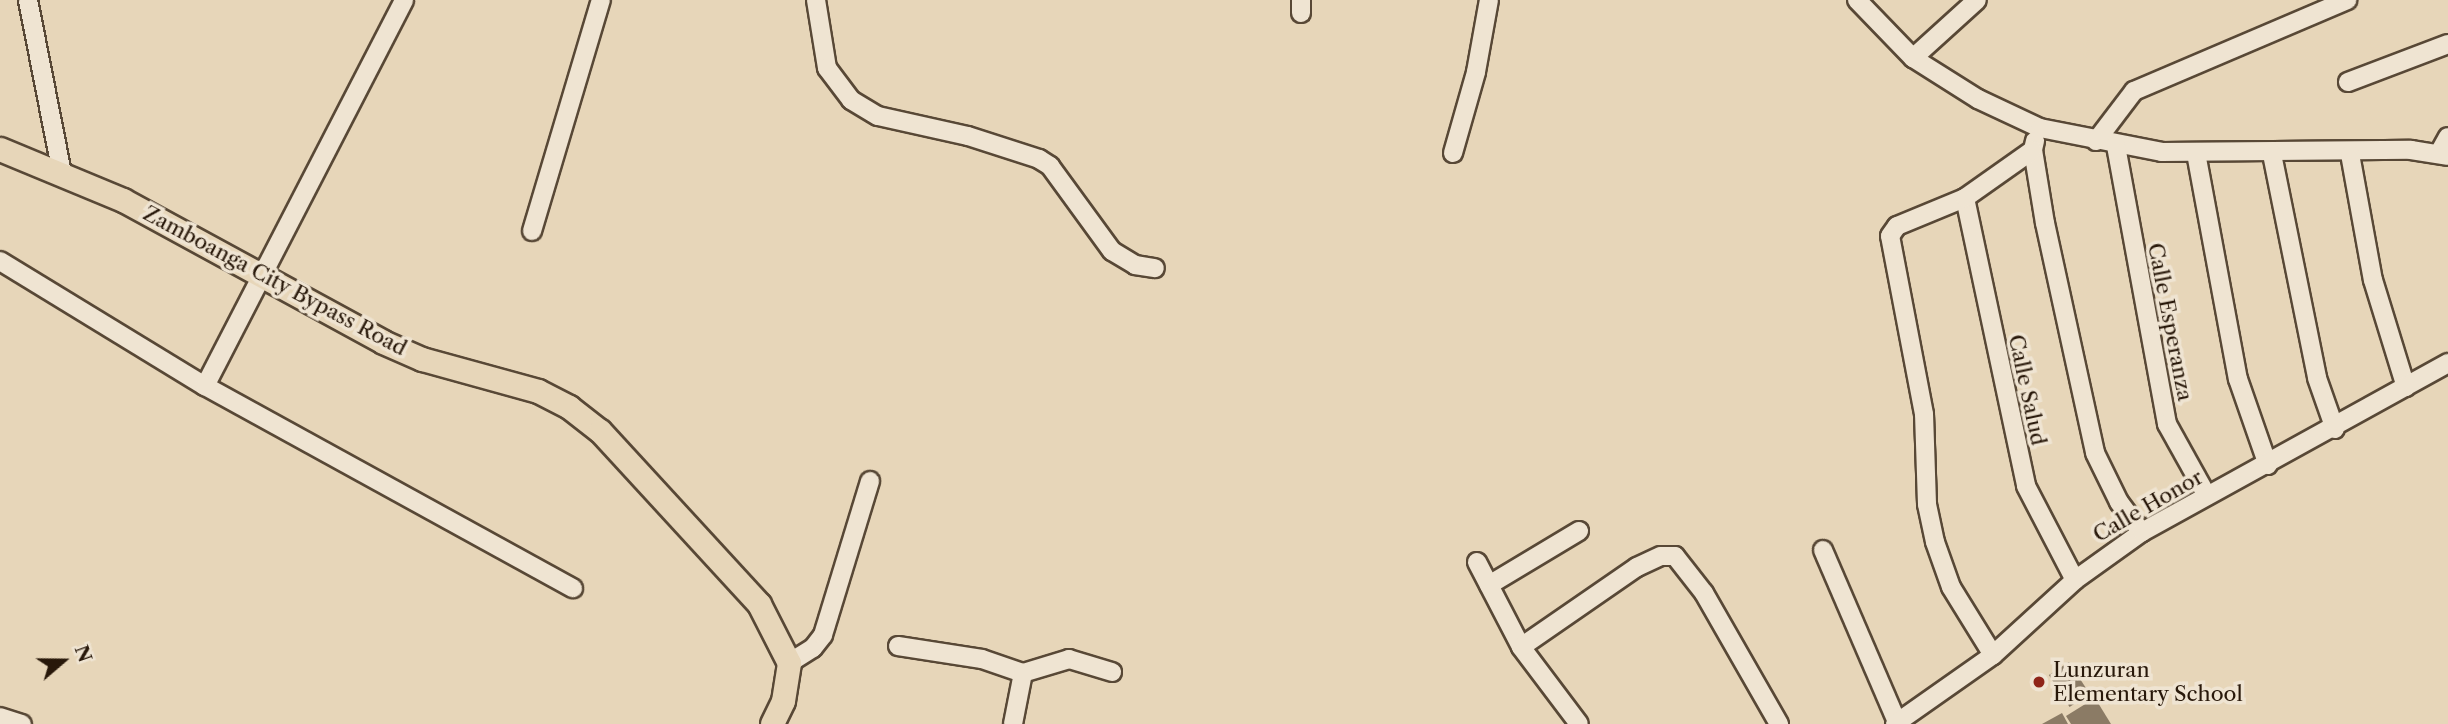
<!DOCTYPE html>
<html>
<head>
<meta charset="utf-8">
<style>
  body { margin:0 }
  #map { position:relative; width:2448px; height:724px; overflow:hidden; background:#e7d6b9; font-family:"Libre Caslon Text",serif }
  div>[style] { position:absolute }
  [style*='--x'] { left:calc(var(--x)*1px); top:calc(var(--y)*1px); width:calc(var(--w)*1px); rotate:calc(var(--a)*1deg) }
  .building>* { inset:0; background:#8b7b65; transform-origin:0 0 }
  .roads { filter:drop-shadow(2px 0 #584836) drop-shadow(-2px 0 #584836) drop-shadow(0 2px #584836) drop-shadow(0 -2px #584836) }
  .minor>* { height:18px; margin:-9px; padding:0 9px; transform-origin:9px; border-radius:9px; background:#efe4d2 }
  .major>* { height:23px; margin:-11.5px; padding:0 11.5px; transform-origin:11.5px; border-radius:11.5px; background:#e7d6b9 }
  .dots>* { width:19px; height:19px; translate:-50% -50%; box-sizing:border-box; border:4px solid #efe4d2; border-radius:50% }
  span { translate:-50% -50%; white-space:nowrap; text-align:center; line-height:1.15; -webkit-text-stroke:7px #efe4d2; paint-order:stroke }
  .street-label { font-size:21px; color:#28180a }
  .poi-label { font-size:21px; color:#28180a }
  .left { translate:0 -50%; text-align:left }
  .north { position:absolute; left:28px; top:626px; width:70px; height:70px; -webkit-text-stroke:5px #efe4d2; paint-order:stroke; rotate:70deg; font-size:19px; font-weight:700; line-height:28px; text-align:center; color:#28180a }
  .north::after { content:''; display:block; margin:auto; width:24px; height:32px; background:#28180a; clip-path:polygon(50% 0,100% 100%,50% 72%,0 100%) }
</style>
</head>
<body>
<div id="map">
  <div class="building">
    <i style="left:2069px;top:662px;width:38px;height:24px;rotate:57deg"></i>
    <i style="clip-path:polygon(2095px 698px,2111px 724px,2071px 724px,2066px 716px)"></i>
    <i style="clip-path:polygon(2062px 713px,2068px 724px,2042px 724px)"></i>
  </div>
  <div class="roads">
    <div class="minor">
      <i style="--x:28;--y:0;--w:176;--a:78.9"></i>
      <i style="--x:816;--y:0;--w:69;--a:80.8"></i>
      <i style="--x:827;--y:68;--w:40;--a:53"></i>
      <i style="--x:851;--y:100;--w:31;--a:31"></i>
      <i style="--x:878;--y:116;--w:92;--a:12.5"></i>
      <i style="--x:968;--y:136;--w:75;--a:17.9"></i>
      <i style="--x:1039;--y:159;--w:13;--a:32"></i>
      <i style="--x:1050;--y:166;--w:105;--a:53.9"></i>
      <i style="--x:1112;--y:251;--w:27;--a:31"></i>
      <i style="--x:1135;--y:265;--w:20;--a:9"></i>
      <i style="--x:1857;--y:0;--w:81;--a:46"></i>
      <i style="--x:1913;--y:58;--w:77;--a:32.2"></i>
      <i style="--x:1978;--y:99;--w:68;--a:25.1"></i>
      <i style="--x:2040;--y:128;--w:124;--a:11.1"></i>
      <i style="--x:2162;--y:152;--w:249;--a:-0.5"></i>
      <i style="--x:2411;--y:150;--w:37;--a:9"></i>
      <i style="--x:1301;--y:13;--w:13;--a:-90"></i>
      <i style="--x:1913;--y:58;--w:86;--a:-42.2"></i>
      <i style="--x:2348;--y:82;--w:107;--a:-20.8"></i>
      <i style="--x:2035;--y:141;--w:9;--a:103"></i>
      <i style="--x:2033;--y:150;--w:74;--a:80.7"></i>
      <i style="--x:2045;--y:223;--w:235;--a:77.7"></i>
      <i style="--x:2095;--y:453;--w:55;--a:63.9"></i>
      <i style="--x:2119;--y:502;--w:38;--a:53"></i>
      <i style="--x:2096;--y:141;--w:63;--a:-52.8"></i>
      <i style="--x:2134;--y:91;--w:232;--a:-23.1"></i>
      <i style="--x:2116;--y:146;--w:283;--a:79.6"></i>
      <i style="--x:2167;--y:424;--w:82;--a:60.9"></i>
      <i style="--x:1453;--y:153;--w:84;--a:-74.1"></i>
      <i style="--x:1476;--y:72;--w:73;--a:-79.8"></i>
      <i style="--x:2196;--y:153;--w:230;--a:79.5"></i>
      <i style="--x:2238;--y:379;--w:91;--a:70.8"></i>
      <i style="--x:2439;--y:153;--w:18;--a:-61"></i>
      <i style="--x:2272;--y:154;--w:228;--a:78.6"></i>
      <i style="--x:2317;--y:378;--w:54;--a:70.6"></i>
      <i style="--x:2350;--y:154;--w:128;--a:79.7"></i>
      <i style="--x:2373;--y:280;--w:112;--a:72.9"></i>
      <i style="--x:1965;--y:198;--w:294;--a:78"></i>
      <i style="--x:2026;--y:486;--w:106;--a:62.5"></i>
      <i style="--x:532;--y:231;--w:241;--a:-73.4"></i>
      <i style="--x:0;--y:261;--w:240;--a:31.4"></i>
      <i style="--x:205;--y:386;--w:434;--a:-62.7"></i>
      <i style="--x:205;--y:386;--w:420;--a:28.8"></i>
      <i style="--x:1823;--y:550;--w:187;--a:66.7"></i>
      <i style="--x:1477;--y:562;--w:96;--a:62.6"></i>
      <i style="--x:1521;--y:647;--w:96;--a:53"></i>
      <i style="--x:1489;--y:585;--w:105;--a:-31"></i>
      <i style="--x:898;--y:646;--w:85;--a:8.8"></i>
      <i style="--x:982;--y:659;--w:43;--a:18.9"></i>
      <i style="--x:1023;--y:673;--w:48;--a:-16.9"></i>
      <i style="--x:1069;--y:659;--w:45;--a:16.8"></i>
      <i style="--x:1521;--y:647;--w:141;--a:-34.6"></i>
      <i style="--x:1637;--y:567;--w:26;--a:-25"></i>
      <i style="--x:1661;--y:556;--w:14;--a:0"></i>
      <i style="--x:1675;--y:556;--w:47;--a:51.9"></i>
      <i style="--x:1704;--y:593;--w:151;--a:60.2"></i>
      <i style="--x:1993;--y:655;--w:80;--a:-121.7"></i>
      <i style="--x:1951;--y:587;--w:48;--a:-109.6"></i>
      <i style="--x:1935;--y:542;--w:39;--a:-102"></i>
      <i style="--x:1927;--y:504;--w:90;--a:-91.9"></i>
      <i style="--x:1924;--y:414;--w:181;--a:-100.8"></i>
      <i style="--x:1890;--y:236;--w:12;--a:-55"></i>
      <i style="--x:1897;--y:226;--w:74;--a:-22.4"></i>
      <i style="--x:1965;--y:198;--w:83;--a:-35.2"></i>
      <i style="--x:789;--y:663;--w:28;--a:-32"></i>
      <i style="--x:813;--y:648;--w:16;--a:-52"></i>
      <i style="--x:823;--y:635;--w:161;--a:-73"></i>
      <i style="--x:0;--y:717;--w:23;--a:18"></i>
      <i style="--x:1013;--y:724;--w:52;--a:-78.9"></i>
      <i style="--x:1895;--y:724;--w:120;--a:-35.1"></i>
      <i style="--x:1993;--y:655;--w:111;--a:-42.4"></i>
      <i style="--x:2075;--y:580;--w:82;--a:-35.6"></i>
      <i style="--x:2142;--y:532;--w:350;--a:-28.9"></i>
    </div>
    <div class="major">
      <i style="--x:0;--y:149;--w:133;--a:22.5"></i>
      <i style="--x:123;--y:200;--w:296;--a:28.6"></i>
      <i style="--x:383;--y:342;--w:43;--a:23.6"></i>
      <i style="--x:422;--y:359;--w:120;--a:15.4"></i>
      <i style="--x:538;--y:391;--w:35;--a:27"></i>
      <i style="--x:569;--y:407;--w:39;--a:38"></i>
      <i style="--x:600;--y:431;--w:235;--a:47.4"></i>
      <i style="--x:759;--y:604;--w:66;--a:63"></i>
      <i style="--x:789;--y:663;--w:38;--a:99"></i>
      <i style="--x:783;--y:701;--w:25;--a:116"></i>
    </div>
  </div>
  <div class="dots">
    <i style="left:2039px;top:682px;background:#8f2418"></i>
  </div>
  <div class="street-label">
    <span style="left:275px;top:281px;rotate:28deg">Zamboanga City Bypass Road</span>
    <span style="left:2170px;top:322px;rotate:79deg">Calle Esperanza</span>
    <span style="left:2027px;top:390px;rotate:78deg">Calle Salud</span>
    <span style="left:2148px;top:506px;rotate:-30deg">Calle Honor</span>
  </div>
  <div class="poi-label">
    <span class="left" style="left:2053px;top:682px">Lunzuran<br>Elementary School</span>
  </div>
  <div class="north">N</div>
</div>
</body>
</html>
